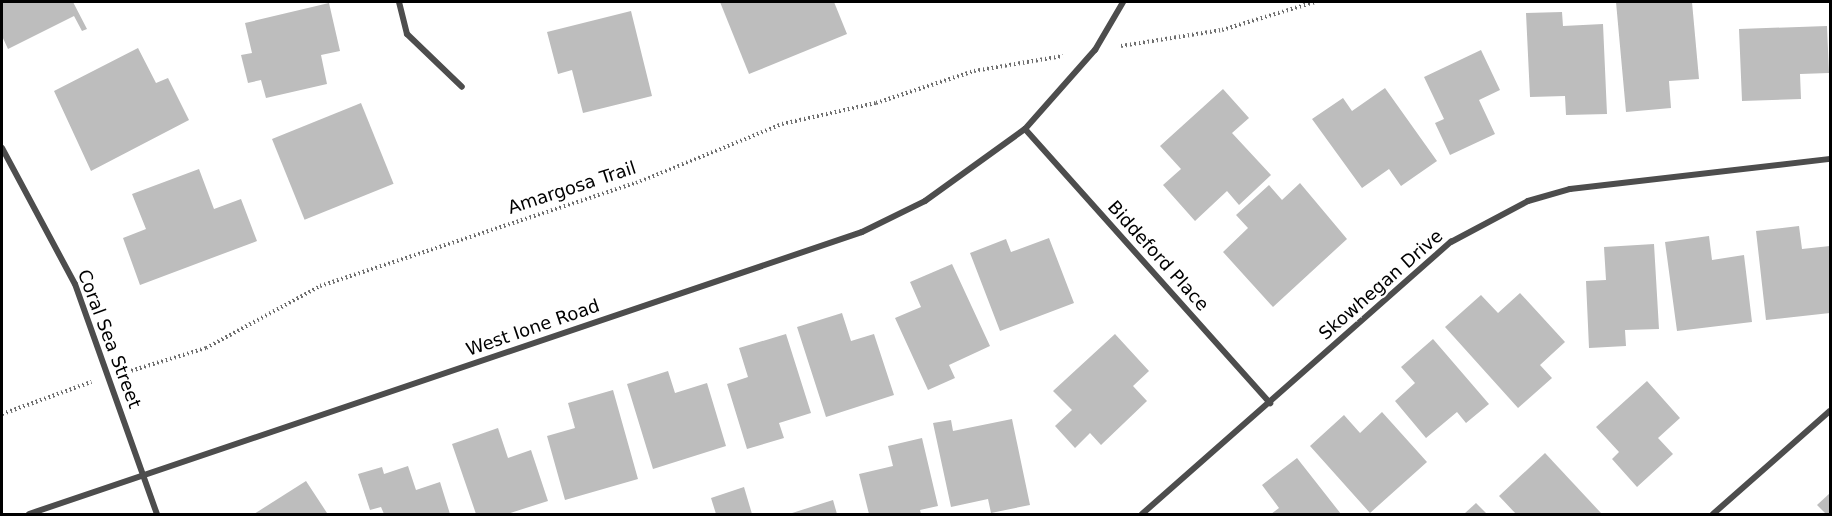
<!DOCTYPE html>
<html>
<head>
<meta charset="utf-8">
<style>
  body { margin:0 }
  #map { position:relative; width:1832px; height:516px; overflow:hidden; background:#fff; font-family:"DejaVu Sans",sans-serif }
  div>[style] { position:absolute }
  [style*='--x'] { left:calc(var(--x)*1px); top:calc(var(--y)*1px); width:calc(var(--w)*1px); rotate:calc(var(--a)*1deg) }
  .building>* { inset:0; background:#bdbdbd; transform-origin:0 0 }
  .path>* { height:4px; margin-top:-2px; transform-origin:0; background:repeating-linear-gradient(90deg,#6f6f6f 0 1.5px,transparent 0 4.5px) }
  .street>* { height:6px; margin:-3px; padding:0 3px; transform-origin:3px; border-radius:3px; background:#4d4d4d }
  span { translate:-50% -50%; white-space:nowrap; text-align:center; line-height:1.15; -webkit-text-stroke:4.5px #fff; paint-order:stroke }
  .street-label { font-size:18px; color:#000 }
  .frame { position:absolute; inset:0; border:3px solid #000; pointer-events:none }
</style>
</head>
<body>
<div id="map">
  <div class="building">
    <i style="clip-path:polygon(2px 2px,73px 2px,87px 29px,82px 31px,74px 16px,8px 49px,2px 36px)"></i>
    <i style="clip-path:polygon(720px 2px,834px 2px,847px 34px,749px 74px)"></i>
    <i style="clip-path:polygon(1616px 2px,1692px 2px,1699px 79px,1669px 81px,1671px 108px,1626px 112px)"></i>
    <i style="clip-path:polygon(329px 3px,340px 51px,321px 55px,327px 84px,266px 98px,261px 80px,248px 83px,241px 55px,252px 53px,245px 23px)"></i>
    <i style="clip-path:polygon(631px 11px,652px 96px,583px 113px,572px 70px,558px 74px,547px 32px)"></i>
    <i style="clip-path:polygon(1562px 12px,1563px 26px,1603px 24px,1607px 114px,1566px 115px,1565px 96px,1530px 97px,1526px 13px)"></i>
    <i style="clip-path:polygon(1827px 26px,1829px 73px,1800px 74px,1801px 99px,1742px 101px,1739px 29px)"></i>
    <i style="clip-path:polygon(138px 48px,156px 83px,168px 78px,189px 120px,91px 171px,54px 91px)"></i>
    <i style="clip-path:polygon(1481px 50px,1500px 90px,1479px 100px,1495px 134px,1450px 155px,1435px 123px,1444px 119px,1424px 77px)"></i>
    <i style="clip-path:polygon(1385px 88px,1437px 161px,1401px 186px,1389px 169px,1362px 188px,1312px 119px,1343px 98px,1352px 111px)"></i>
    <i style="clip-path:polygon(1223px 89px,1249px 118px,1232px 133px,1271px 175px,1239px 205px,1227px 191px,1195px 221px,1163px 185px,1181px 169px,1160px 146px)"></i>
    <i style="left:361px;top:103px;width:87px;height:96px;rotate:68deg"></i>
    <i style="clip-path:polygon(199px 169px,214px 209px,241px 199px,257px 241px,140px 285px,123px 238px,146px 229px,132px 194px)"></i>
    <i style="clip-path:polygon(1300px 183px,1347px 239px,1273px 307px,1223px 252px,1248px 228px,1236px 215px,1269px 185px,1282px 200px)"></i>
    <i style="clip-path:polygon(1799px 226px,1802px 249px,1830px 246px,1830px 313px,1766px 320px,1756px 231px)"></i>
    <i style="clip-path:polygon(1709px 236px,1712px 260px,1744px 255px,1752px 322px,1677px 331px,1665px 242px)"></i>
    <i style="clip-path:polygon(1049px 238px,1074px 303px,1000px 331px,970px 253px,1006px 239px,1011px 252px)"></i>
    <i style="clip-path:polygon(1654px 244px,1659px 329px,1625px 330px,1626px 346px,1589px 348px,1586px 281px,1606px 280px,1604px 247px)"></i>
    <i style="clip-path:polygon(952px 264px,990px 346px,949px 365px,955px 378px,928px 390px,895px 318px,921px 307px,910px 282px)"></i>
    <i style="clip-path:polygon(1520px 293px,1565px 342px,1540px 365px,1552px 378px,1518px 408px,1445px 327px,1481px 295px,1498px 313px)"></i>
    <i style="clip-path:polygon(842px 313px,851px 341px,874px 334px,894px 395px,826px 417px,797px 327px)"></i>
    <i style="clip-path:polygon(786px 334px,811px 413px,779px 423px,784px 438px,747px 449px,727px 384px,748px 377px,739px 348px)"></i>
    <i style="clip-path:polygon(1115px 334px,1149px 371px,1133px 386px,1147px 401px,1101px 445px,1090px 433px,1075px 448px,1055px 426px,1072px 410px,1053px 391px)"></i>
    <i style="clip-path:polygon(1433px 339px,1489px 404px,1466px 423px,1457px 412px,1426px 438px,1395px 401px,1415px 383px,1401px 367px)"></i>
    <i style="clip-path:polygon(668px 371px,675px 393px,707px 383px,726px 446px,653px 469px,627px 384px)"></i>
    <i style="clip-path:polygon(1647px 381px,1680px 418px,1658px 438px,1673px 454px,1637px 487px,1612px 459px,1619px 452px,1596px 427px)"></i>
    <i style="clip-path:polygon(613px 390px,638px 479px,565px 500px,547px 436px,575px 428px,568px 403px)"></i>
    <i style="clip-path:polygon(1382px 412px,1427px 462px,1370px 513px,1310px 446px,1344px 415px,1360px 433px)"></i>
    <i style="clip-path:polygon(1012px 419px,1030px 505px,991px 513px,988px 499px,951px 507px,933px 423px,951px 420px,953px 431px)"></i>
    <i style="clip-path:polygon(498px 428px,508px 458px,531px 450px,548px 501px,507px 514px,476px 514px,452px 444px)"></i>
    <i style="clip-path:polygon(922px 438px,938px 506px,920px 510px,921px 514px,869px 514px,859px 474px,893px 466px,888px 446px)"></i>
    <i style="clip-path:polygon(1545px 453px,1601px 513px,1599px 514px,1516px 514px,1499px 496px)"></i>
    <i style="clip-path:polygon(1297px 458px,1341px 514px,1271px 514px,1279px 508px,1262px 485px)"></i>
    <i style="clip-path:polygon(408px 466px,416px 490px,440px 482px,450px 514px,384px 514px,381px 507px,370px 510px,358px 474px,382px 467px,384px 474px)"></i>
    <i style="clip-path:polygon(306px 481px,327px 513px,254px 514px)"></i>
    <i style="clip-path:polygon(744px 487px,752px 514px,716px 514px,711px 498px)"></i>
    <i style="clip-path:polygon(1830px 493px,1830px 514px,1826px 514px,1817px 505px)"></i>
    <i style="clip-path:polygon(833px 500px,837px 514px,789px 514px)"></i>
    <i style="clip-path:polygon(1476px 503px,1487px 514px,1464px 514px)"></i>
  </div>
  <div class="path">
    <i style="--x:1121;--y:46;--w:102;--a:-9"></i>
    <i style="--x:1222;--y:30;--w:97;--a:-16.8"></i>
    <i style="--x:127;--y:372;--w:83;--a:-16.9"></i>
    <i style="--x:206;--y:348;--w:130;--a:-28.5"></i>
    <i style="--x:320;--y:286;--w:332;--a:-18.1"></i>
    <i style="--x:636;--y:183;--w:157;--a:-22"></i>
    <i style="--x:782;--y:124;--w:96;--a:-12.6"></i>
    <i style="--x:876;--y:103;--w:103;--a:-18.1"></i>
    <i style="--x:974;--y:71;--w:90;--a:-9.6"></i>
    <i style="--x:2;--y:414;--w:95;--a:-19.8"></i>
  </div>
  <div class="street">
    <i style="--x:399;--y:2;--w:33;--a:76"></i>
    <i style="--x:407;--y:34;--w:76;--a:43.9"></i>
    <i style="--x:1025;--y:129;--w:368;--a:48.2"></i>
    <i style="--x:2;--y:148;--w:154;--a:61.8"></i>
    <i style="--x:75;--y:284;--w:244;--a:70.4"></i>
    <i style="--x:29;--y:514;--w:879;--a:-18.7"></i>
    <i style="--x:862;--y:232;--w:70;--a:-26.2"></i>
    <i style="--x:925;--y:201;--w:123;--a:-35.8"></i>
    <i style="--x:1025;--y:129;--w:106;--a:-48.5"></i>
    <i style="--x:1095;--y:50;--w:56;--a:-59.7"></i>
    <i style="--x:1142;--y:514;--w:412;--a:-41.4"></i>
    <i style="--x:1451;--y:242;--w:87;--a:-28"></i>
    <i style="--x:1528;--y:201;--w:44;--a:-15.9"></i>
    <i style="--x:1570;--y:189;--w:262;--a:-6.6"></i>
    <i style="--x:1713;--y:514;--w:156;--a:-41.4"></i>
  </div>
  <div class="street-label">
    <span style="left:572px;top:188px;rotate:-18deg">Amargosa Trail</span>
    <span style="left:1158px;top:256px;rotate:48deg">Biddeford Place</span>
    <span style="left:1381px;top:285px;rotate:-41deg">Skowhegan Drive</span>
    <span style="left:533px;top:328px;rotate:-19deg">West Ione Road</span>
    <span style="left:109px;top:339px;rotate:69deg">Coral Sea Street</span>
  </div>
  <div class="frame"></div>
</div>
</body>
</html>
